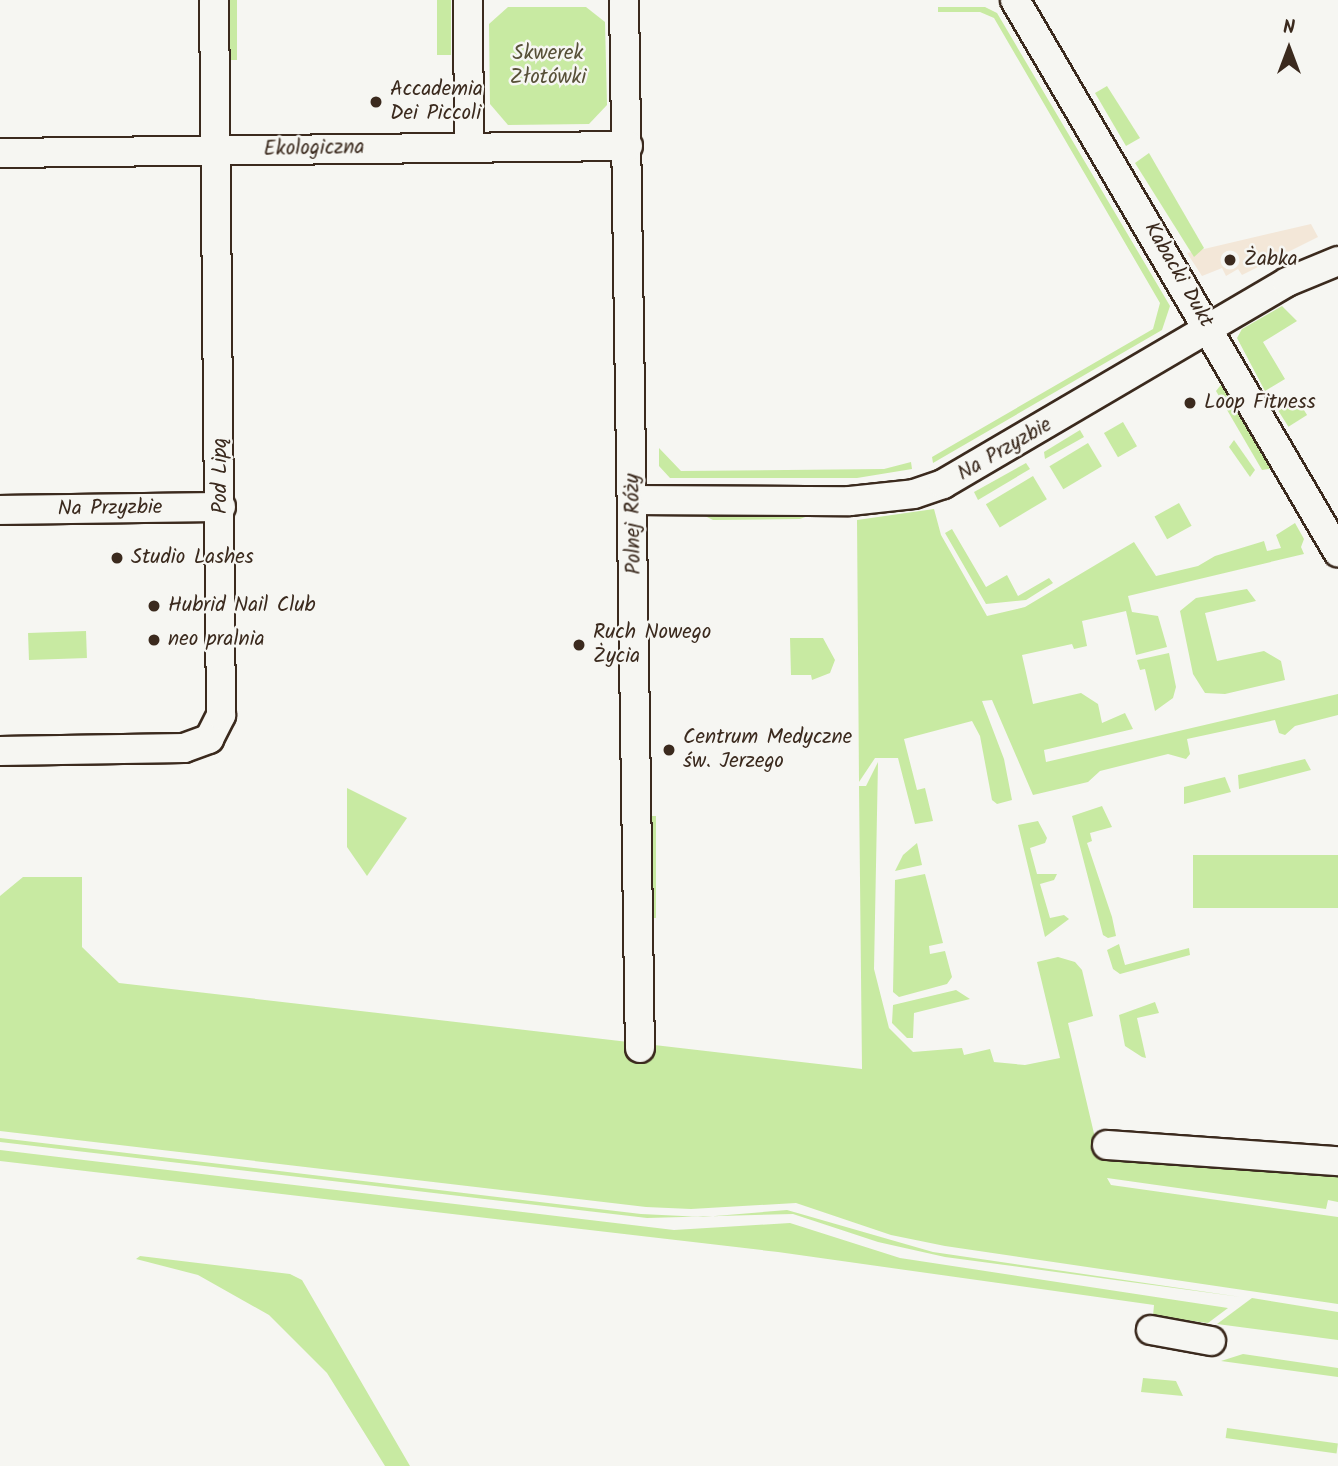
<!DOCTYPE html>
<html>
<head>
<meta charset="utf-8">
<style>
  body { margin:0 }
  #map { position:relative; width:1338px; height:1466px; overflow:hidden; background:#f6f6f2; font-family:Kalam,sans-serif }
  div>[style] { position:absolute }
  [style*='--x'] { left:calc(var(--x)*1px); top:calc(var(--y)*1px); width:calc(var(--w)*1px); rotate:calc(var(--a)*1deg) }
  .built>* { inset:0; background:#f3e7d8 }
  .green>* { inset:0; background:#c8eaa2; transform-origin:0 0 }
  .roads { filter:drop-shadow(2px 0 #3b2a1e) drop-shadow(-2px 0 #3b2a1e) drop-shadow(0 2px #3b2a1e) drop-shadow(0 -2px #3b2a1e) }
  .minor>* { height:28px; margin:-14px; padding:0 14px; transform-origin:14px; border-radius:14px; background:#f6f6f2 }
  .dots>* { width:19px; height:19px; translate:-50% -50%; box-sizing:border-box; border:4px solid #f6f6f2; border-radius:50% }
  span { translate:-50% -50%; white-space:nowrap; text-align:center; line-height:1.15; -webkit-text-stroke:5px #f6f6f2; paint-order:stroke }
  .park-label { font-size:21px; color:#575038 }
  .poi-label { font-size:21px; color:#3b2a1e }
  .left { translate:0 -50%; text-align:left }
  .street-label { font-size:21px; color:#3b2a1e }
  .north { position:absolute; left:1254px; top:14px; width:70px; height:70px; -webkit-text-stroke:5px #f6f6f2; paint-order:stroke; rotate:0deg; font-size:19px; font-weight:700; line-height:28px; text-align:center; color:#3b2a1e }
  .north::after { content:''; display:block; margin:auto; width:24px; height:32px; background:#3b2a1e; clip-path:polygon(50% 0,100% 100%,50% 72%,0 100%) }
</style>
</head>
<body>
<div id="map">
  <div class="built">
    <i style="clip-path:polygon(1311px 224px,1318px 237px,1242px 275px,1238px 269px,1226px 276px,1222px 268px,1202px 276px,1187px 253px)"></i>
  </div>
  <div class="green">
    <i style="left:229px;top:0;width:8px;height:60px"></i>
    <i style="left:437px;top:0;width:14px;height:55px"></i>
    <i style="clip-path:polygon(508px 7px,586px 7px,605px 22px,607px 105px,589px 124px,508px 125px,490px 104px,489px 24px)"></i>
    <i style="clip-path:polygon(938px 7px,985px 7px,997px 13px,1170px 306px,1162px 330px,933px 463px,932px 457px,1153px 329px,1160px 303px,994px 18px,980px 12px,938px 12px)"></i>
    <i style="clip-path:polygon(1107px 86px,1140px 138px,1126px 146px,1095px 93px)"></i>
    <i style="clip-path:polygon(1149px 153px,1204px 248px,1194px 257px,1135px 163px)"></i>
    <i style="clip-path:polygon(1282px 306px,1297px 321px,1263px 342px,1285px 379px,1265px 391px,1237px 338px,1242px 329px)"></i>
    <i style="clip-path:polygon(1224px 381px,1276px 468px,1262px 470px,1216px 391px)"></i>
    <i style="left:1297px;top:399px;width:19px;height:22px;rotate:58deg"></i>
    <i style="left:1123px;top:422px;width:28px;height:22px;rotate:60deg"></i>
    <i style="clip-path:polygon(1080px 430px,1084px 437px,1045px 459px,1044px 452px)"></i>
    <i style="clip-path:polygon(1234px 440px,1255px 470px,1250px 477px,1229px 447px)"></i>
    <i style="left:1088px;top:443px;width:27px;height:45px;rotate:59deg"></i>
    <i style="clip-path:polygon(659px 448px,681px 471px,884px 469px,911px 462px,912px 469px,857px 478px,670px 478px,659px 466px)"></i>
    <i style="clip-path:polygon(1026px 463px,1030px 469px,978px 500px,974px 492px)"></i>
    <i style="left:1033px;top:476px;width:27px;height:55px;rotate:59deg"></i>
    <i style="left:1179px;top:503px;width:26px;height:28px;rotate:61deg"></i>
    <i style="clip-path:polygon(934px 509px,941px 535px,987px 616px,1025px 607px,1134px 542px,1156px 576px,1198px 566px,1215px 556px,1261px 542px,1264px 541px,1267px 551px,1281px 548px,1276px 535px,1295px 523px,1304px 539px,1301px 547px,1304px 554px,1128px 596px,1132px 612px,1158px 616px,1167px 647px,1136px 655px,1126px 611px,1082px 621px,1087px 646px,1074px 649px,1072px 644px,1022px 655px,1033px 704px,1081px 693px,1098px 704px,1102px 723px,1125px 713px,1133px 729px,1044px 750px,1046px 762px,1338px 694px,1338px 715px,1295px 726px,1285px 735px,1279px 733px,1275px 720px,1187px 739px,1190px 754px,1186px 759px,1168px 754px,1100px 771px,1088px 782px,1033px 795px,992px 700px,982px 701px,1004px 759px,1012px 800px,997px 804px,992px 800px,980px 736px,972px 721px,904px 739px,917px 790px,925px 788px,933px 821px,915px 824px,898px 758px,875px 758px,859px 782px,857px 520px)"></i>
    <i style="clip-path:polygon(695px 511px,821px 511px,800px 519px,713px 520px)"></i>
    <i style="clip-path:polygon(952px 529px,986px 587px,1007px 575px,1018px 596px,1049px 578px,1053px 583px,1026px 600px,986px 604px,945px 533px)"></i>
    <i style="clip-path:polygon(1247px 589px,1256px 601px,1205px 613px,1217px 661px,1264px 651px,1281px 661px,1285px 680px,1225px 694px,1205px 693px,1193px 674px,1180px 611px,1196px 598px)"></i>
    <i style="left:86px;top:631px;width:27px;height:58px;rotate:88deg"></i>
    <i style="clip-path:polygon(790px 638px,823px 638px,835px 660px,830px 673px,812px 680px,811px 675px,791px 675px)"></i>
    <i style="clip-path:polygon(1169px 653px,1176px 687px,1173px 698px,1155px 711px,1145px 669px,1140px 670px,1137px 660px)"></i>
    <i style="clip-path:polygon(1305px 759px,1311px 770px,1239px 789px,1238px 775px)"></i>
    <i style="clip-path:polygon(878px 762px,874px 969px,889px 1028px,913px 1052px,962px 1048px,964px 1055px,990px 1049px,994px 1062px,1025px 1065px,1060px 1058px,1037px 962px,1058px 957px,1075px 962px,1082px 970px,1093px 1016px,1068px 1023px,1100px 1159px,1338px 1174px,1338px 1202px,1328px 1200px,1326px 1209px,1107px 1178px,1111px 1185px,1338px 1217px,1338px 1304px,945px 1246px,891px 1235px,796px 1203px,691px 1209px,646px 1207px,0 1131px,0 896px,23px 877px,82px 877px,82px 947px,119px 983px,862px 1069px,859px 786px,866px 786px)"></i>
    <i style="clip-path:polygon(1225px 777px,1231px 792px,1184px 804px,1184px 787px)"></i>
    <i style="clip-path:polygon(347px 788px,407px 818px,367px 876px,347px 847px)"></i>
    <i style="clip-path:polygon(1102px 806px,1112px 827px,1090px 833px,1092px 841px,1087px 843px,1112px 917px,1116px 936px,1108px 938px,1103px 935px,1072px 816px)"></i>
    <i style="left:649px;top:816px;width:7px;height:102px"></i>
    <i style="clip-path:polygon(1038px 821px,1047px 838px,1045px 843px,1030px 848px,1037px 874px,1057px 874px,1054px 880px,1040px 884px,1050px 918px,1064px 915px,1069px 919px,1045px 937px,1018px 825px)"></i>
    <i style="clip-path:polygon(917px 843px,922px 865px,895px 871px,903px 855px)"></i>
    <i style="left:1338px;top:855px;width:53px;height:145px;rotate:90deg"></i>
    <i style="clip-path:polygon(925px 874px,943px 943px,929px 946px,930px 954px,945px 951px,952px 977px,947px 984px,899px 997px,893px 992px,895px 880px)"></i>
    <i style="clip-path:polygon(1119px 944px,1125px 965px,1189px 948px,1190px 955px,1120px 974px,1113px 969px,1107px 950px)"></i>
    <i style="clip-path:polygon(956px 990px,970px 999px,914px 1013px,913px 1038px,907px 1038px,892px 1023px,893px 1005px)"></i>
    <i style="clip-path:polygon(1155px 1002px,1159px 1013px,1137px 1018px,1146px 1058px,1142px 1057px,1125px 1046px,1119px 1015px)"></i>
    <i style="clip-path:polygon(0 1138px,641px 1214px,703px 1217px,787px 1210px,933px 1252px,1241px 1297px,945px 1257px,878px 1242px,793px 1214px,647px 1218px,0 1142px)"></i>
    <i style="clip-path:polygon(0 1150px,674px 1230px,790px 1223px,900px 1258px,1228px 1308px,1208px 1323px,1153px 1316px,1154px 1305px,778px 1252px,0 1161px)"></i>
    <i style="clip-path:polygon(140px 1256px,290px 1274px,302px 1280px,410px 1466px,385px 1466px,327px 1373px,269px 1315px,198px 1275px,136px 1259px)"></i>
    <i style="clip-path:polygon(1252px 1298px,1338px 1312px,1338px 1340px,1217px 1324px)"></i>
    <i style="clip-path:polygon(1243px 1354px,1338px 1368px,1338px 1377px,1221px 1361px)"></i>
    <i style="clip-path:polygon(1143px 1378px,1176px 1381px,1183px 1396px,1141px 1392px)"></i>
    <i style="left:1227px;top:1428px;width:112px;height:10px;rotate:8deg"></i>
  </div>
  <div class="roads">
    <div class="minor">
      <i style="--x:468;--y:0;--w:147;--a:89.6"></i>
      <i style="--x:624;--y:0;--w:1048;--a:89.13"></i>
      <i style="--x:1015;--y:0;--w:640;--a:59.67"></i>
      <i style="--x:0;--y:153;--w:628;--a:-0.64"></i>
      <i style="--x:633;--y:500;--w:217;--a:0.3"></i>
      <i style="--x:850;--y:501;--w:64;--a:-6.2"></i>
      <i style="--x:914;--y:494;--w:31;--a:-19"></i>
      <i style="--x:943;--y:484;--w:399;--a:-30.4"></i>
      <i style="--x:1287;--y:282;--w:55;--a:-22.4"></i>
      <i style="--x:0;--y:510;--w:221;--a:-0.8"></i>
      <i style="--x:0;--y:751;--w:184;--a:-0.9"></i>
      <i style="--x:184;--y:748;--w:27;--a:-20"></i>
      <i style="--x:209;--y:739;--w:27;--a:-63"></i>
      <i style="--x:221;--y:715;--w:715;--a:-90.56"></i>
      <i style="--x:1107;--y:1145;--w:232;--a:4"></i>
      <i style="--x:1151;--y:1330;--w:61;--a:10.4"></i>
    </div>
  </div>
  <div class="dots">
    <i style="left:376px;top:102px;background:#3b2a1e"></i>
    <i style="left:1230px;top:260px;background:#3b2a1e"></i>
    <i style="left:1190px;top:403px;background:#3b2a1e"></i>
    <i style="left:117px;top:558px;background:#3b2a1e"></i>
    <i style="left:154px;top:606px;background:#3b2a1e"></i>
    <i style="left:154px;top:640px;background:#3b2a1e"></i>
    <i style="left:579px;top:645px;background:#3b2a1e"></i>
    <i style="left:669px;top:750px;background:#3b2a1e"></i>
  </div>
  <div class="park-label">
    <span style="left:548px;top:66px">Skwerek<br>Złotówki</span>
  </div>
  <div class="poi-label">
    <span class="left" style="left:390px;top:102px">Accademia<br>Dei Piccoli</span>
    <span class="left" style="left:1244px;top:260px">Żabka</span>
    <span class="left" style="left:1204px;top:403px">Loop Fitness</span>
    <span class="left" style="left:131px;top:558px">Studio Lashes</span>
    <span class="left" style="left:168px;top:606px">Hubrid Nail Club</span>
    <span class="left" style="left:593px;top:645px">Ruch Nowego<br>Życia</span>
    <span class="left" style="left:168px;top:640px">neo pralnia</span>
    <span class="left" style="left:683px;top:750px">Centrum Medyczne<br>św. Jerzego</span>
  </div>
  <div class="street-label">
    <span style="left:314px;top:149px;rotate:-1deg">Ekologiczna</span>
    <span style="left:1178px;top:275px;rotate:60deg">Kabacki Dukt</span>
    <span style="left:1005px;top:450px;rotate:-30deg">Na Przyzbie</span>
    <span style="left:221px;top:476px;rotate:-90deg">Pod Lipą</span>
    <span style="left:110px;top:509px;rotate:-1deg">Na Przyzbie</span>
    <span style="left:634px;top:524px;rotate:-91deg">Polnej Róży</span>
  </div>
  <div class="north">N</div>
</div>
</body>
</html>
